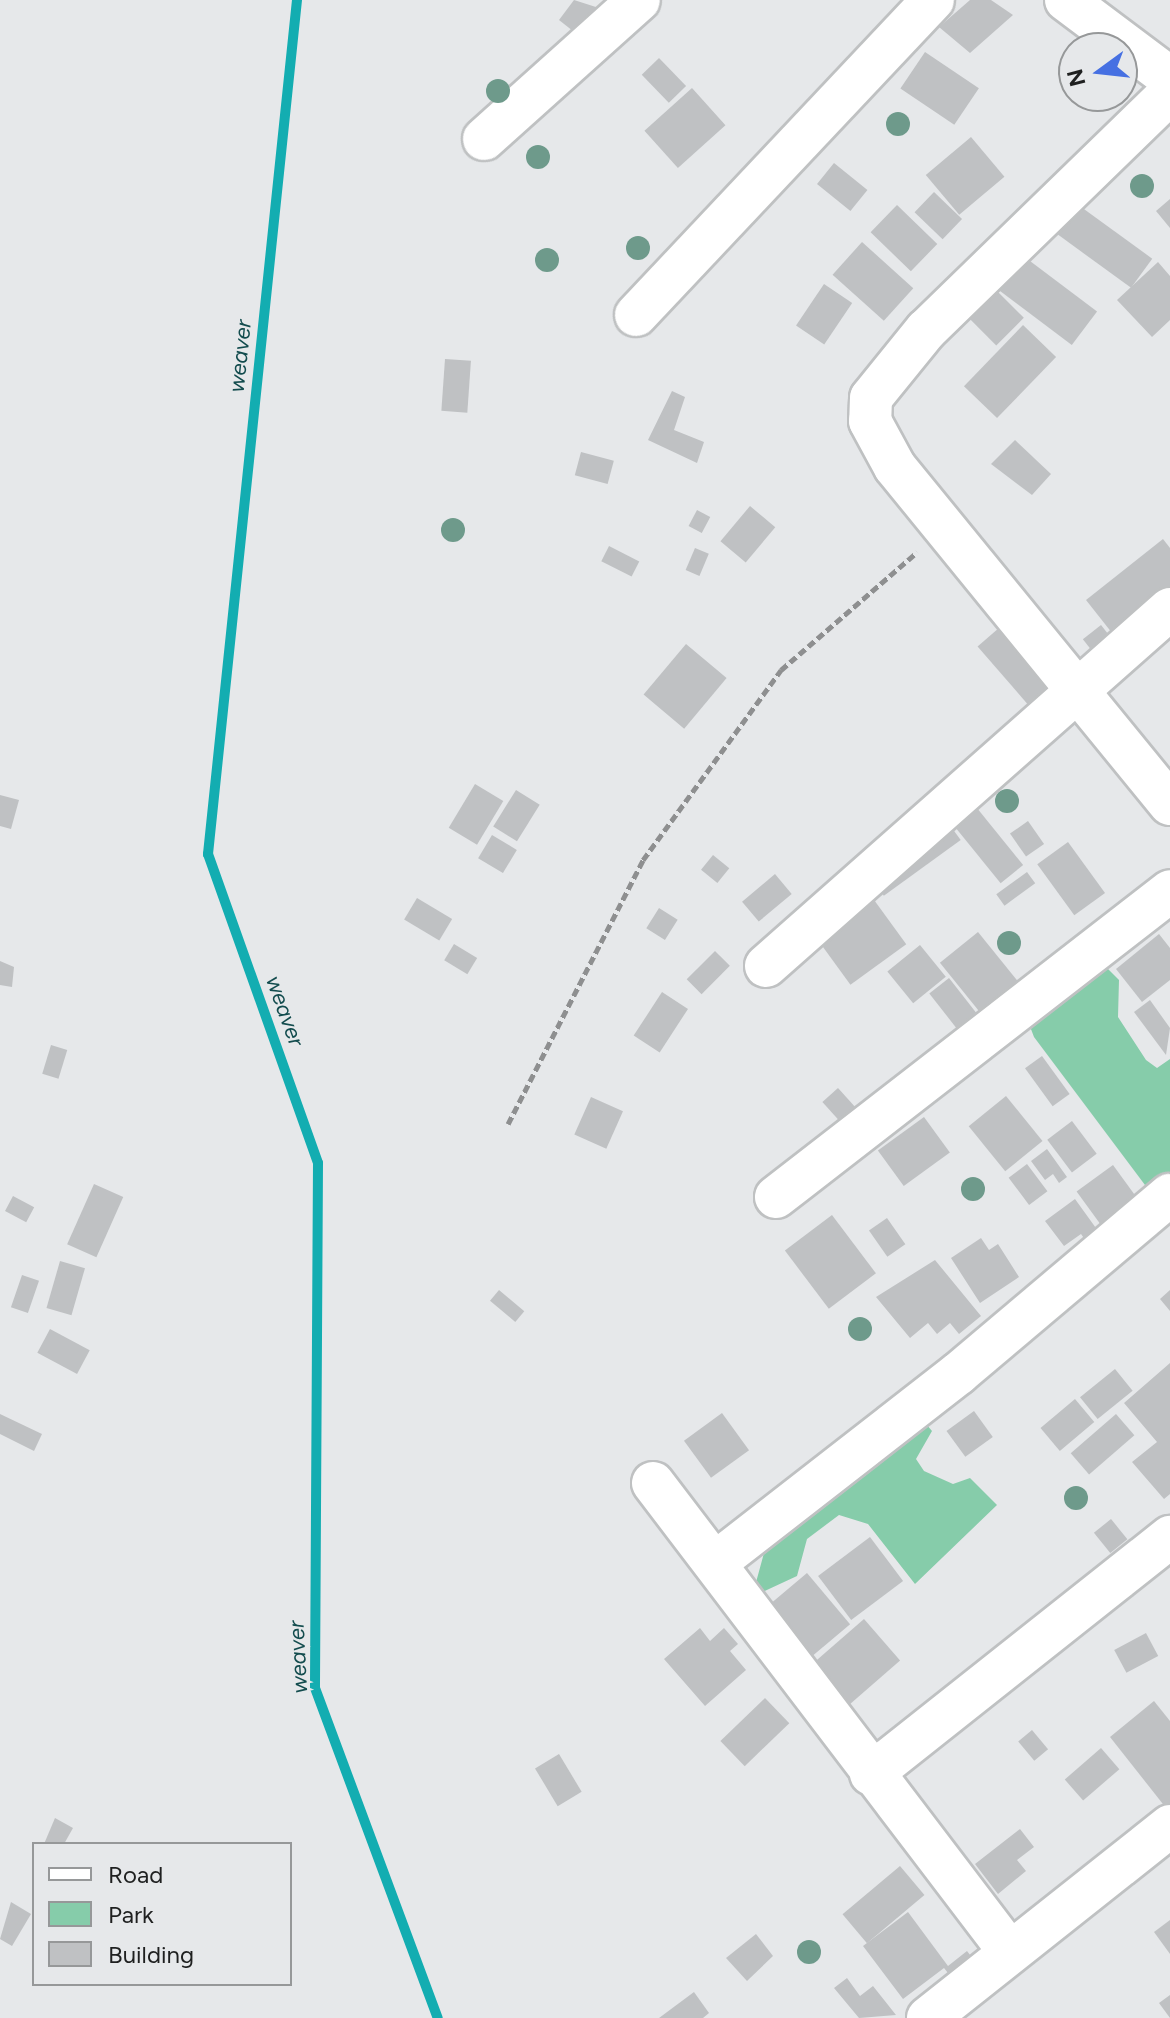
<!DOCTYPE html>
<html>
<head>
<meta charset="utf-8">
<style>
  body { margin:0 }
  #map { position:relative; width:1170px; height:2018px; overflow:hidden; background:#e6e8ea; font-family:Figtree,sans-serif }
  div>[style] { position:absolute }
  [style*='--x'] { left:calc(var(--x)*1px); top:calc(var(--y)*1px); width:calc(var(--w)*1px); rotate:calc(var(--a)*1deg) }
  .green>* { inset:0; background:#86ccaa }
  .stream>* { height:10px; margin:-5px; padding:0 5px; transform-origin:5px; border-radius:5px; background:#13adb1 }
  .building>* { inset:0; background:#bfc1c3; transform-origin:0 0 }
  .path>* { height:5px; margin-top:-2.5px; transform-origin:0; background:repeating-linear-gradient(90deg,#8e8f90 0 8px,transparent 0 12px) }
  .roads { filter:drop-shadow(2px 0 #bfc1c2) drop-shadow(-2px 0 #bfc1c2) drop-shadow(0 2px #bfc1c2) drop-shadow(0 -2px #bfc1c2) }
  .minor>* { height:42px; margin:-21px; padding:0 21px; transform-origin:21px; border-radius:21px; background:#fff }
  .trees>* { width:24px; height:24px; margin:-12px; border-radius:50%; background:#6e9a8b }
  span { translate:-50% -50%; white-space:nowrap; text-align:center; line-height:1.15; -webkit-text-stroke:6px #e6e8ea; paint-order:stroke }
  .water-label { font-size:22px; color:#134c4e; font-style:italic }
  .legend { position:absolute; left:32px; top:1842px; width:260px; height:144px; box-sizing:border-box; background:#e6e8ea; border:2px solid #969899; margin:0; padding:10px 14px; list-style:none; font-size:24px; color:#1f2020 }
  .legend li { display:flex; align-items:center; gap:16px; height:40px }
  .legend b { width:40px; border:2px solid #969899 }
  .north { position:absolute; left:1058px; top:32px; width:80px; height:80px; box-sizing:border-box; background:#e6e8ea; border:2px solid #969899; border-radius:50%; rotate:255deg; font-size:22px; font-weight:700; line-height:32px; text-align:center; color:#1f2020 }
  .north::after { content:''; display:block; margin:auto; width:28px; height:36px; background:#4670e2; clip-path:polygon(50% 0,100% 100%,50% 72%,0 100%) }
</style>
</head>
<body>
<div id="map">
  <div class="green">
    <i style="clip-path:polygon(1094px 955px,1119px 980px,1118px 1017px,1146px 1060px,1157px 1068px,1170px 1059px,1170px 1203px,1163px 1209px,1034px 1037px,1026px 1016px)"></i>
    <i style="clip-path:polygon(921px 1418px,932px 1431px,916px 1459px,924px 1471px,953px 1484px,970px 1478px,997px 1505px,915px 1584px,868px 1524px,839px 1515px,807px 1539px,797px 1576px,752px 1597px,767px 1542px)"></i>
  </div>
  <div class="stream">
    <i style="--x:297;--y:0;--w:859;--a:95.95"></i>
    <i style="--x:208;--y:854;--w:328;--a:70.4"></i>
    <i style="--x:318;--y:1163;--w:525;--a:90.33"></i>
    <i style="--x:315;--y:1688;--w:352;--a:69.6"></i>
  </div>
  <div class="building">
    <i style="clip-path:polygon(574px 0,599px 8px,578px 35px,559px 20px)"></i>
    <i style="clip-path:polygon(970px 0,991px 0,1013px 15px,970px 53px,939px 27px)"></i>
    <i style="left:925px;top:52px;width:65px;height:44px;rotate:34deg"></i>
    <i style="left:659px;top:58px;width:39px;height:24px;rotate:46deg"></i>
    <i style="left:692px;top:88px;width:50px;height:64px;rotate:48deg"></i>
    <i style="left:971px;top:137px;width:52px;height:59px;rotate:50deg"></i>
    <i style="left:834px;top:163px;width:43px;height:27px;rotate:39deg"></i>
    <i style="left:934px;top:192px;width:39px;height:28px;rotate:44deg"></i>
    <i style="clip-path:polygon(1170px 199px,1170px 228px,1156px 211px)"></i>
    <i style="left:1077px;top:204px;width:93px;height:36px;rotate:36deg"></i>
    <i style="left:897px;top:205px;width:56px;height:38px;rotate:44deg"></i>
    <i style="left:862px;top:242px;width:69px;height:44px;rotate:42deg"></i>
    <i style="left:1022px;top:255px;width:94px;height:42px;rotate:37deg"></i>
    <i style="clip-path:polygon(1158px 262px,1170px 276px,1170px 320px,1152px 337px,1117px 300px)"></i>
    <i style="left:824px;top:284px;width:34px;height:50px;rotate:34deg"></i>
    <i style="left:992px;top:286px;width:45px;height:39px;rotate:45deg"></i>
    <i style="left:1023px;top:325px;width:46px;height:85px;rotate:44deg"></i>
    <i style="left:445px;top:359px;width:26px;height:52px;rotate:4deg"></i>
    <i style="clip-path:polygon(672px 391px,685px 397px,674px 430px,704px 442px,697px 463px,648px 440px)"></i>
    <i style="clip-path:polygon(1015px 440px,1051px 474px,1032px 495px,991px 464px)"></i>
    <i style="left:581px;top:452px;width:34px;height:24px;rotate:15deg"></i>
    <i style="left:750px;top:506px;width:33px;height:46px;rotate:40deg"></i>
    <i style="left:697px;top:510px;width:15px;height:18px;rotate:28deg"></i>
    <i style="clip-path:polygon(1163px 539px,1170px 548px,1170px 595px,1116px 638px,1086px 600px)"></i>
    <i style="left:609px;top:546px;width:34px;height:17px;rotate:27deg"></i>
    <i style="left:695px;top:548px;width:15px;height:24px;rotate:23deg"></i>
    <i style="left:1007px;top:621px;width:78px;height:39px;rotate:49deg"></i>
    <i style="left:1101px;top:625px;width:23px;height:23px;rotate:52deg"></i>
    <i style="left:686px;top:644px;width:53px;height:66px;rotate:40deg"></i>
    <i style="left:475px;top:784px;width:33px;height:51px;rotate:31deg"></i>
    <i style="left:516px;top:790px;width:28px;height:43px;rotate:32deg"></i>
    <i style="left:964px;top:792px;width:94px;height:29px;rotate:51deg"></i>
    <i style="clip-path:polygon(0 795px,19px 800px,11px 829px,0 826px)"></i>
    <i style="left:936px;top:806px;width:42px;height:95px;rotate:54deg"></i>
    <i style="left:1028px;top:821px;width:28px;height:22px;rotate:55deg"></i>
    <i style="left:492px;top:835px;width:29px;height:27px;rotate:31deg"></i>
    <i style="left:1068px;top:842px;width:63px;height:38px;rotate:54deg"></i>
    <i style="left:713px;top:855px;width:21px;height:19px;rotate:39deg"></i>
    <i style="left:1027px;top:872px;width:14px;height:38px;rotate:54deg"></i>
    <i style="left:775px;top:874px;width:26px;height:43px;rotate:50deg"></i>
    <i style="left:861px;top:882px;width:77px;height:69px;rotate:54deg"></i>
    <i style="left:417px;top:898px;width:41px;height:25px;rotate:31deg"></i>
    <i style="left:659px;top:908px;width:22px;height:24px;rotate:32deg"></i>
    <i style="left:978px;top:932px;width:69px;height:49px;rotate:51deg"></i>
    <i style="clip-path:polygon(1159px 934px,1170px 948px,1170px 980px,1142px 1002px,1116px 969px)"></i>
    <i style="left:454px;top:944px;width:27px;height:19px;rotate:31deg"></i>
    <i style="left:920px;top:945px;width:41px;height:42px;rotate:51deg"></i>
    <i style="left:715px;top:951px;width:21px;height:40px;rotate:45deg"></i>
    <i style="clip-path:polygon(0 961px,14px 967px,12px 987px,0 985px)"></i>
    <i style="left:949px;top:978px;width:60px;height:25px;rotate:52deg"></i>
    <i style="left:662px;top:992px;width:31px;height:52px;rotate:33deg"></i>
    <i style="clip-path:polygon(1150px 1000px,1170px 1028px,1166px 1055px,1134px 1012px)"></i>
    <i style="left:51px;top:1045px;width:17px;height:30px;rotate:17deg"></i>
    <i style="left:1042px;top:1056px;width:47px;height:21px;rotate:54deg"></i>
    <i style="left:838px;top:1088px;width:31px;height:21px;rotate:48deg"></i>
    <i style="left:1006px;top:1096px;width:58px;height:48px;rotate:51deg"></i>
    <i style="left:591px;top:1097px;width:35px;height:41px;rotate:24deg"></i>
    <i style="left:924px;top:1117px;width:44px;height:57px;rotate:54deg"></i>
    <i style="left:1072px;top:1121px;width:41px;height:31px;rotate:53deg"></i>
    <i style="clip-path:polygon(1047px 1149px,1067px 1177px,1059px 1183px,1053px 1174px,1045px 1180px,1031px 1161px)"></i>
    <i style="left:1027px;top:1164px;width:34px;height:23px;rotate:53deg"></i>
    <i style="left:1113px;top:1165px;width:48px;height:45px;rotate:54deg"></i>
    <i style="left:94px;top:1184px;width:32px;height:66px;rotate:24deg"></i>
    <i style="left:13px;top:1196px;width:24px;height:17px;rotate:28deg"></i>
    <i style="clip-path:polygon(1075px 1199px,1106px 1242px,1093px 1251px,1081px 1234px,1064px 1246px,1045px 1221px)"></i>
    <i style="left:832px;top:1215px;width:73px;height:59px;rotate:53deg"></i>
    <i style="left:887px;top:1218px;width:32px;height:22px;rotate:55deg"></i>
    <i style="clip-path:polygon(981px 1238px,989px 1250px,998px 1244px,1019px 1277px,980px 1303px,951px 1258px)"></i>
    <i style="clip-path:polygon(935px 1260px,981px 1316px,959px 1334px,950px 1323px,937px 1334px,928px 1323px,910px 1338px,876px 1297px)"></i>
    <i style="left:60px;top:1261px;width:26px;height:49px;rotate:16deg"></i>
    <i style="left:22px;top:1275px;width:18px;height:34px;rotate:19deg"></i>
    <i style="left:499px;top:1290px;width:33px;height:14px;rotate:40deg"></i>
    <i style="clip-path:polygon(1170px 1290px,1170px 1311px,1160px 1299px)"></i>
    <i style="left:50px;top:1329px;width:45px;height:27px;rotate:28deg"></i>
    <i style="clip-path:polygon(1170px 1363px,1170px 1494px,1164px 1499px,1132px 1462px,1157px 1442px,1124px 1403px)"></i>
    <i style="left:1115px;top:1369px;width:28px;height:45px;rotate:51deg"></i>
    <i style="left:1075px;top:1399px;width:30px;height:45px;rotate:50deg"></i>
    <i style="left:974px;top:1411px;width:32px;height:34px;rotate:54deg"></i>
    <i style="left:722px;top:1413px;width:46px;height:47px;rotate:54deg"></i>
    <i style="clip-path:polygon(0 1414px,42px 1434px,34px 1451px,0 1434px)"></i>
    <i style="left:1116px;top:1414px;width:28px;height:60px;rotate:49deg"></i>
    <i style="left:1111px;top:1519px;width:26px;height:22px;rotate:51deg"></i>
    <i style="left:870px;top:1537px;width:55px;height:65px;rotate:53deg"></i>
    <i style="left:807px;top:1573px;width:67px;height:57px;rotate:50deg"></i>
    <i style="left:864px;top:1619px;width:55px;height:70px;rotate:49deg"></i>
    <i style="clip-path:polygon(700px 1628px,710px 1641px,724px 1628px,738px 1644px,730px 1651px,746px 1670px,705px 1706px,664px 1659px)"></i>
    <i style="left:1146px;top:1633px;width:26px;height:36px;rotate:62deg"></i>
    <i style="left:765px;top:1698px;width:35px;height:62px;rotate:46deg"></i>
    <i style="clip-path:polygon(1154px 1701px,1170px 1721px,1170px 1813px,1110px 1737px)"></i>
    <i style="left:1032px;top:1730px;width:25px;height:18px;rotate:50deg"></i>
    <i style="left:1101px;top:1748px;width:28px;height:48px;rotate:49deg"></i>
    <i style="left:559px;top:1754px;width:44px;height:28px;rotate:59deg"></i>
    <i style="clip-path:polygon(55px 1818px,73px 1828px,64px 1844px,44px 1844px)"></i>
    <i style="clip-path:polygon(1020px 1829px,1034px 1847px,1017px 1860px,1026px 1871px,998px 1894px,975px 1864px)"></i>
    <i style="left:900px;top:1866px;width:38px;height:75px;rotate:50deg"></i>
    <i style="clip-path:polygon(11px 1902px,31px 1914px,12px 1946px,0 1939px)"></i>
    <i style="clip-path:polygon(908px 1912px,948px 1966px,967px 1951px,983px 1972px,960px 1988px,944px 1968px,903px 1999px,863px 1946px)"></i>
    <i style="clip-path:polygon(1170px 1920px,1170px 1954px,1154px 1932px)"></i>
    <i style="clip-path:polygon(756px 1934px,773px 1956px,747px 1981px,726px 1958px)"></i>
    <i style="clip-path:polygon(847px 1978px,860px 1996px,873px 1986px,896px 2015px,859px 2018px,834px 1988px)"></i>
    <i style="clip-path:polygon(694px 1992px,709px 2013px,703px 2018px,659px 2018px)"></i>
    <i style="clip-path:polygon(1170px 1995px,1170px 2018px,1159px 2003px)"></i>
  </div>
  <div class="path">
    <i style="--x:508;--y:1124;--w:297;--a:-62.9"></i>
    <i style="--x:643;--y:860;--w:235;--a:-54"></i>
    <i style="--x:781;--y:670;--w:180;--a:-40.9"></i>
  </div>
  <div class="roads">
    <div class="minor">
      <i style="--x:1066;--y:0;--w:130;--a:36.9"></i>
      <i style="--x:1170;--y:93;--w:340;--a:135.8"></i>
      <i style="--x:926;--y:330;--w:87;--a:129"></i>
      <i style="--x:871;--y:398;--w:23;--a:92"></i>
      <i style="--x:870;--y:421;--w:52;--a:61.5"></i>
      <i style="--x:895;--y:467;--w:435;--a:50.8"></i>
      <i style="--x:484;--y:139;--w:208;--a:-41.9"></i>
      <i style="--x:636;--y:315;--w:433;--a:-46.7"></i>
      <i style="--x:766;--y:966;--w:539;--a:-41.47"></i>
      <i style="--x:776;--y:1197;--w:499;--a:-37.8"></i>
      <i style="--x:653;--y:1483;--w:588;--a:52.74"></i>
      <i style="--x:715;--y:1563;--w:309;--a:-37.9"></i>
      <i style="--x:959;--y:1373;--w:276;--a:-40.2"></i>
      <i style="--x:871;--y:1774;--w:382;--a:-38.4"></i>
      <i style="--x:928;--y:2018;--w:309;--a:-38.4"></i>
    </div>
  </div>
  <div class="trees">
    <i style="left:498px;top:91px"></i>
    <i style="left:898px;top:124px"></i>
    <i style="left:538px;top:157px"></i>
    <i style="left:1142px;top:186px"></i>
    <i style="left:638px;top:248px"></i>
    <i style="left:547px;top:260px"></i>
    <i style="left:453px;top:530px"></i>
    <i style="left:1007px;top:801px"></i>
    <i style="left:1009px;top:943px"></i>
    <i style="left:973px;top:1189px"></i>
    <i style="left:860px;top:1329px"></i>
    <i style="left:1076px;top:1498px"></i>
    <i style="left:809px;top:1952px"></i>
  </div>
  <div class="water-label">
    <span style="left:240px;top:356px;rotate:-84deg">weaver</span>
    <span style="left:285px;top:1011px;rotate:70deg">weaver</span>
    <span style="left:298px;top:1657px;rotate:-93deg">weaver</span>
  </div>
  <ul class="legend">
  <li><b style="height:10px;background:#fff"></b>Road</li>
  <li><b style="height:22px;background:#86ccaa"></b>Park</li>
  <li><b style="height:22px;background:#bfc1c3"></b>Building</li>
  </ul>
  <div class="north">N</div>
</div>
</body>
</html>
